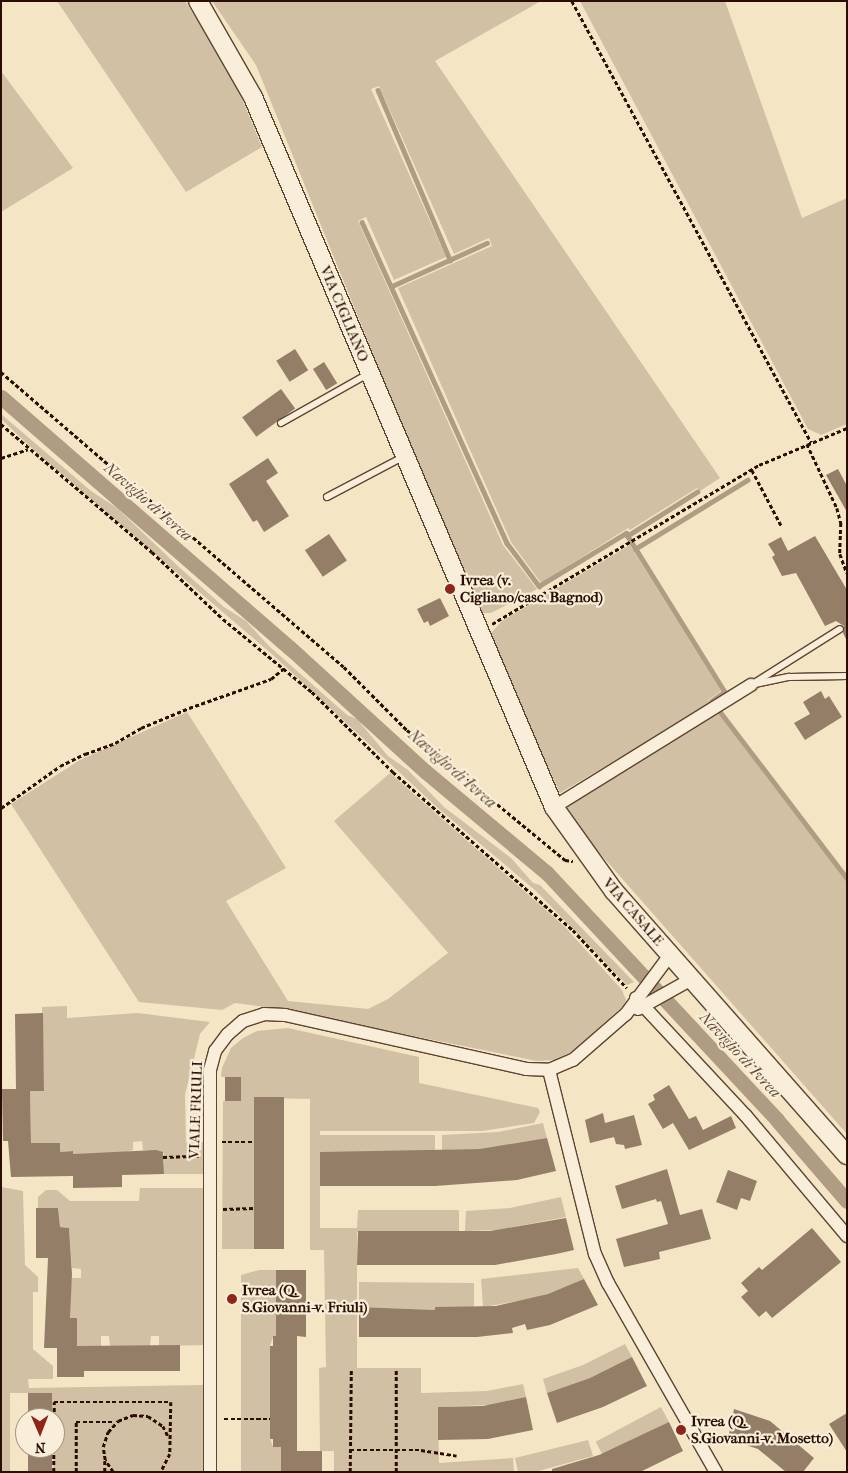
<!DOCTYPE html>
<html>
<head>
<meta charset="utf-8">
<style>
  body { margin:0 }
  #map { position:relative; width:848px; height:1473px; overflow:hidden; background:#f4e5c5; font-family:"IM FELL French Canon",serif }
  div>[style] { position:absolute }
  [style*='--x'] { left:calc(var(--x)*1px); top:calc(var(--y)*1px); width:calc(var(--w)*1px); rotate:calc(var(--a)*1deg) }
  .green>* { inset:0; background:#d2c0a4; transform-origin:0 0 }
  .stream>* { height:4.5px; margin:-2.25px; padding:0 2.25px; transform-origin:2.25px; border-radius:2.25px; background:#b09c82 }
  .canal>* { height:15px; margin:-7.5px; padding:0 7.5px; transform-origin:7.5px; border-radius:7.5px; background:#b09c82 }
  .building>* { inset:0; background:#947e67; transform-origin:0 0 }
  .path>* { height:2.5px; margin-top:-1.25px; transform-origin:0; background:repeating-linear-gradient(90deg,#2b0e01 0 4px,transparent 0 6.5px) }
  .roads { filter:drop-shadow(1px 0 #5d4432) drop-shadow(-1px 0 #5d4432) drop-shadow(0 1px #5d4432) drop-shadow(0 -1px #5d4432) }
  .lane>* { height:6px; margin:-3px; padding:0 3px; transform-origin:3px; border-radius:3px; background:#f8eed9 }
  .street>* { height:12px; margin:-6px; padding:0 6px; transform-origin:6px; border-radius:6px; background:#f8eed9 }
  .secondary>* { height:18px; margin:-9px; padding:0 9px; transform-origin:9px; border-radius:9px; background:#f8eed9 }
  .dots>* { width:14px; height:14px; translate:-50% -50%; box-sizing:border-box; border:2px solid #f8eed9; border-radius:50% }
  span { translate:-50% -50%; white-space:nowrap; text-align:center; line-height:1.15; -webkit-text-stroke:4.5px #f8eed9; paint-order:stroke }
  .street-label { font-size:15px; color:#2b0e01 }
  .poi-label { font-size:15px; color:#2b0e01; font-weight:700 }
  .left { translate:0 -50%; text-align:left }
  .water-label { font-size:16px; color:#674e3b; font-style:italic }
  .frame { position:absolute; inset:0; border:2px solid #2b0e01; pointer-events:none }
  .north { position:absolute; left:15px; top:1408px; width:50px; height:50px; box-sizing:border-box; background:#f8eed9; border:1px solid #a69483; border-radius:50%; rotate:179deg; font-size:14px; font-weight:700; line-height:20px; text-align:center; color:#2b0e01 }
  .north::after { content:''; display:block; margin:auto; width:18px; height:22px; background:#8f2418; clip-path:polygon(50% 0,100% 100%,50% 72%,0 100%) }
</style>
</head>
<body>
<div id="map">
  <div class="green">
    <i style="clip-path:polygon(57px 1px,185px 1px,232px 75px,262px 147px,186px 192px)"></i>
    <i style="clip-path:polygon(212px 1px,541px 1px,435px 61px,720px 478px,700px 491px,697px 488px,630px 530px,628px 528px,541px 583px,511px 542px,398px 288px,492px 246px,489px 238px,454px 254px,379px 86px,371px 89px,446px 257px,394px 280px,366px 217px,358px 221px,503px 545px,537px 589px,491px 613px,478px 613px,256px 65px)"></i>
    <i style="clip-path:polygon(580px 1px,725px 1px,802px 218px,847px 198px,847px 424px,821px 435px,808px 429px)"></i>
    <i style="clip-path:polygon(1px 71px,73px 168px,1px 212px)"></i>
    <i style="clip-path:polygon(1px 414px,91px 491px,117px 508px,180px 568px,224px 607px,246px 621px,270px 647px,347px 715px,357px 719px,388px 756px,408px 770px,444px 807px,511px 858px,533px 883px,540px 885px,634px 982px,627px 985px,536px 891px,439px 809px,274px 656px,37px 453px,1px 419px)"></i>
    <i style="clip-path:polygon(630px 545px,721px 691px,708px 700px,711px 704px,560px 793px,492px 645px,492px 632px,502px 621px)"></i>
    <i style="clip-path:polygon(187px 712px,286px 868px,226px 901px,288px 1001px,368px 1009px,388px 999px,448px 953px,334px 821px,390px 773px,564px 926px,622px 990px,626px 1000px,624px 1005px,573px 1051px,555px 1060px,537px 1061px,280px 1009px,235px 1003px,222px 1010px,139px 1002px,11px 804px,80px 760px)"></i>
    <i style="clip-path:polygon(718px 713px,847px 882px,847px 1134px,596px 849px,567px 809px,568px 803px)"></i>
    <i style="clip-path:polygon(67px 1006px,67px 1018px,138px 1013px,210px 1022px,200px 1034px,185px 1095px,186px 1142px,205px 1142px,205px 1174px,164px 1174px,164px 1153px,143px 1150px,142px 1141px,133px 1142px,133px 1150px,122px 1153px,73px 1154px,73px 1151px,60px 1152px,60px 1143px,50px 1143px,31px 1155px,30px 1091px,44px 1091px,42px 1007px)"></i>
    <i style="clip-path:polygon(288px 1028px,419px 1057px,419px 1083px,538px 1108px,540px 1112px,534px 1123px,482px 1131px,320px 1131px,320px 1135px,435px 1135px,435px 1152px,320px 1152px,320px 1228px,357px 1228px,358px 1210px,459px 1210px,459px 1231px,357px 1232px,357px 1368px,421px 1368px,421px 1393px,487px 1391px,523px 1384px,526px 1397px,490px 1405px,438px 1407px,439px 1463px,513px 1458px,514px 1472px,334px 1472px,334px 1451px,320px 1451px,319px 1368px,326px 1367px,324px 1250px,310px 1250px,310px 1099px,255px 1098px,254px 1249px,222px 1249px,223px 1101px,241px 1101px,241px 1077px,221px 1077px,222px 1068px,231px 1048px,243px 1038px,257px 1031px)"></i>
    <i style="clip-path:polygon(543px 1123px,547px 1138px,487px 1149px,442px 1150px,442px 1135px,498px 1132px)"></i>
    <i style="clip-path:polygon(1px 1187px,23px 1191px,25px 1265px,38px 1277px,38px 1292px,33px 1292px,33px 1349px,53px 1366px,53px 1379px,28px 1379px,29px 1388px,203px 1385px,203px 1472px,43px 1472px,53px 1471px,55px 1418px,52px 1418px,52px 1393px,10px 1393px,10px 1472px,1px 1472px)"></i>
    <i style="clip-path:polygon(140px 1188px,207px 1188px,207px 1345px,159px 1346px,159px 1336px,151px 1336px,150px 1346px,110px 1346px,109px 1336px,101px 1336px,101px 1346px,66px 1348px,68px 1328px,77px 1328px,77px 1318px,68px 1318px,70px 1291px,72px 1278px,81px 1278px,81px 1269px,72px 1268px,69px 1228px,60px 1227px,58px 1208px,38px 1208px,38px 1197px,46px 1190px,57px 1190px,70px 1201px,139px 1201px)"></i>
    <i style="clip-path:polygon(561px 1197px,566px 1217px,497px 1230px,465px 1231px,466px 1211px,510px 1208px)"></i>
    <i style="clip-path:polygon(578px 1268px,584px 1279px,571px 1286px,537px 1298px,483px 1307px,481px 1279px)"></i>
    <i style="clip-path:polygon(259px 1270px,276px 1270px,276px 1336px,273px 1337px,270px 1346px,270px 1438px,273px 1447px,281px 1447px,281px 1472px,241px 1472px,241px 1275px)"></i>
    <i style="clip-path:polygon(359px 1282px,474px 1283px,474px 1307px,435px 1307px,435px 1310px,359px 1307px)"></i>
    <i style="clip-path:polygon(625px 1344px,632px 1357px,590px 1378px,547px 1393px,543px 1379px,583px 1365px)"></i>
    <i style="left:661px;top:1407px;width:17px;height:74px;rotate:62deg"></i>
    <i style="clip-path:polygon(588px 1440px,593px 1456px,535px 1472px,518px 1472px,515px 1458px)"></i>
  </div>
  <div class="stream">
    <i style="--x:378;--y:90;--w:185;--a:67"></i>
    <i style="--x:362;--y:222;--w:352;--a:65.7"></i>
    <i style="--x:507;--y:543;--w:54;--a:53.3"></i>
    <i style="--x:539;--y:586;--w:102;--a:-31.3"></i>
    <i style="--x:626;--y:533;--w:187;--a:58.1"></i>
    <i style="--x:725;--y:692;--w:16;--a:145"></i>
    <i style="--x:712;--y:701;--w:223;--a:52.7"></i>
    <i style="--x:392;--y:286;--w:104;--a:-24.4"></i>
    <i style="--x:627;--y:536;--w:83;--a:-32.2"></i>
    <i style="--x:635;--y:549;--w:132;--a:-31.6"></i>
  </div>
  <div class="canal">
    <i style="--x:1;--y:397;--w:383;--a:41"></i>
    <i style="--x:290;--y:648;--w:184;--a:42.4"></i>
    <i style="--x:426;--y:772;--w:158;--a:39.9"></i>
    <i style="--x:547;--y:873;--w:338;--a:47"></i>
    <i style="--x:777;--y:1120;--w:107;--a:49.2"></i>
  </div>
  <div class="building">
    <i style="left:295px;top:349px;width:25px;height:22px;rotate:58deg"></i>
    <i style="left:324px;top:362px;width:25px;height:13px;rotate:58deg"></i>
    <i style="left:281px;top:389px;width:24px;height:48px;rotate:54deg"></i>
    <i style="clip-path:polygon(268px 458px,278px 473px,266px 481px,289px 516px,264px 532px,257px 520px,253px 522px,229px 484px)"></i>
    <i style="clip-path:polygon(838px 469px,847px 486px,847px 512px,826px 475px)"></i>
    <i style="left:329px;top:534px;width:32px;height:29px;rotate:56deg"></i>
    <i style="clip-path:polygon(815px 536px,847px 590px,847px 641px,843px 633px,844px 626px,836px 621px,825px 626px,796px 573px,782px 576px,772px 557px,775px 555px,768px 544px,781px 537px,788px 551px)"></i>
    <i style="clip-path:polygon(440px 598px,449px 616px,430px 626px,428px 621px,424px 623px,417px 609px)"></i>
    <i style="clip-path:polygon(821px 691px,825px 699px,829px 696px,842px 717px,805px 740px,794px 723px,810px 714px,803px 702px)"></i>
    <i style="clip-path:polygon(43px 1013px,44px 1091px,30px 1091px,31px 1143px,60px 1143px,60px 1152px,73px 1151px,73px 1154px,156px 1150px,163px 1152px,164px 1174px,122px 1175px,122px 1187px,73px 1188px,73px 1176px,11px 1177px,8px 1141px,3px 1141px,2px 1089px,16px 1089px,15px 1014px)"></i>
    <i style="left:225px;top:1077px;width:16px;height:24px"></i>
    <i style="clip-path:polygon(669px 1085px,689px 1119px,696px 1116px,703px 1130px,731px 1116px,736px 1128px,689px 1150px,673px 1123px,663px 1129px,648px 1104px,655px 1100px,653px 1095px)"></i>
    <i style="left:254px;top:1097px;width:30px;height:152px"></i>
    <i style="clip-path:polygon(603px 1113px,605px 1123px,634px 1115px,642px 1145px,625px 1149px,624px 1145px,616px 1144px,614px 1137px,590px 1143px,585px 1120px)"></i>
    <i style="clip-path:polygon(547px 1138px,556px 1171px,517px 1180px,435px 1186px,320px 1186px,320px 1152px,480px 1149px)"></i>
    <i style="clip-path:polygon(667px 1169px,680px 1215px,702px 1209px,711px 1239px,659px 1252px,660px 1259px,624px 1267px,616px 1239px,668px 1224px,661px 1201px,657px 1202px,656px 1199px,622px 1209px,615px 1186px)"></i>
    <i style="clip-path:polygon(728px 1170px,757px 1181px,750px 1201px,741px 1198px,737px 1210px,716px 1202px)"></i>
    <i style="clip-path:polygon(36px 1208px,58px 1208px,60px 1227px,69px 1228px,72px 1274px,70px 1318px,77px 1318px,77px 1346px,180px 1345px,180px 1371px,84px 1371px,84px 1377px,57px 1377px,57px 1348px,44px 1348px,48px 1258px,36px 1258px)"></i>
    <i style="clip-path:polygon(566px 1218px,574px 1250px,556px 1254px,495px 1265px,357px 1265px,358px 1231px,490px 1231px)"></i>
    <i style="clip-path:polygon(812px 1228px,841px 1262px,772px 1318px,766px 1311px,759px 1317px,741px 1297px,748px 1291px,741px 1283px,759px 1267px,762px 1270px)"></i>
    <i style="clip-path:polygon(276px 1270px,306px 1270px,306px 1337px,297px 1336px,297px 1451px,322px 1451px,322px 1472px,281px 1472px,281px 1447px,273px 1447px,273px 1439px,270px 1439px,270px 1346px,273px 1346px,273px 1336px,276px 1336px)"></i>
    <i style="clip-path:polygon(584px 1279px,598px 1305px,550px 1325px,527px 1330px,525px 1324px,512px 1328px,513px 1333px,477px 1337px,359px 1337px,359px 1307px,435px 1310px,435px 1307px,496px 1306px,548px 1294px)"></i>
    <i style="clip-path:polygon(632px 1357px,647px 1386px,603px 1407px,557px 1423px,547px 1393px,590px 1378px)"></i>
    <i style="left:28px;top:1393px;width:24px;height:25px"></i>
    <i style="clip-path:polygon(526px 1397px,533px 1430px,488px 1439px,438px 1440px,438px 1407px,483px 1406px)"></i>
    <i style="clip-path:polygon(734px 1409px,770px 1421px,814px 1458px,803px 1472px,786px 1472px,758px 1449px,728px 1439px)"></i>
    <i style="clip-path:polygon(847px 1413px,847px 1452px,829px 1424px)"></i>
    <i style="clip-path:polygon(669px 1422px,683px 1451px,640px 1472px,552px 1472px,552px 1469px,599px 1455px)"></i>
    <i style="left:28px;top:1448px;width:24px;height:24px"></i>
  </div>
  <div class="path">
    <i style="--x:572;--y:1;--w:502;--a:61.54"></i>
    <i style="--x:1;--y:372;--w:452;--a:40.7"></i>
    <i style="--x:344;--y:667;--w:89;--a:45"></i>
    <i style="--x:407;--y:730;--w:205;--a:39.4"></i>
    <i style="--x:565;--y:860;--w:8;--a:7"></i>
    <i style="--x:1;--y:424;--w:198;--a:40.3"></i>
    <i style="--x:152;--y:552;--w:98;--a:43.3"></i>
    <i style="--x:223;--y:619;--w:115;--a:39.4"></i>
    <i style="--x:312;--y:692;--w:114;--a:44.6"></i>
    <i style="--x:393;--y:772;--w:240;--a:41.3"></i>
    <i style="--x:573;--y:930;--w:79;--a:47"></i>
    <i style="--x:807;--y:444;--w:71;--a:64.9"></i>
    <i style="--x:837;--y:508;--w:16;--a:75"></i>
    <i style="--x:841;--y:523;--w:31;--a:92"></i>
    <i style="--x:840;--y:554;--w:20;--a:70"></i>
    <i style="--x:1;--y:458;--w:28;--a:-18"></i>
    <i style="--x:752;--y:470;--w:64;--a:62.2"></i>
    <i style="--x:492;--y:624;--w:311;--a:-30.8"></i>
    <i style="--x:759;--y:465;--w:95;--a:-22.8"></i>
    <i style="--x:1;--y:808;--w:72;--a:-35.4"></i>
    <i style="--x:60;--y:766;--w:28;--a:-26"></i>
    <i style="--x:85;--y:754;--w:32;--a:-20"></i>
    <i style="--x:115;--y:743;--w:30;--a:-30"></i>
    <i style="--x:141;--y:728;--w:52;--a:-22.6"></i>
    <i style="--x:189;--y:708;--w:87;--a:-19.5"></i>
    <i style="--x:271;--y:679;--w:16;--a:-40"></i>
    <i style="--x:222;--y:1142;--w:32;--a:0"></i>
    <i style="--x:163;--y:1157;--w:36;--a:-2"></i>
    <i style="--x:223;--y:1209;--w:31;--a:-2"></i>
    <i style="--x:54;--y:1418;--w:16;--a:-90"></i>
    <i style="--x:54;--y:1402;--w:117;--a:0"></i>
    <i style="--x:171;--y:1402;--w:52;--a:91.1"></i>
    <i style="--x:170;--y:1454;--w:20;--a:117"></i>
    <i style="--x:224;--y:1419;--w:46;--a:0"></i>
    <i style="--x:54;--y:1448;--w:24;--a:90"></i>
    <i style="--x:350;--y:1450;--w:71;--a:0"></i>
    <i style="--x:421;--y:1450;--w:36;--a:9"></i>
    <i style="--x:105;--y:1461;--w:11;--a:90"></i>
    <i style="--x:76;--y:1472;--w:50;--a:-90"></i>
    <i style="--x:76;--y:1422;--w:39;--a:0"></i>
    <i style="--x:113;--y:1472;--w:14;--a:-124"></i>
    <i style="--x:105;--y:1460;--w:13;--a:-99"></i>
    <i style="--x:103;--y:1447;--w:16;--a:-72"></i>
    <i style="--x:108;--y:1432;--w:15;--a:-48"></i>
    <i style="--x:118;--y:1421;--w:16;--a:-22"></i>
    <i style="--x:133;--y:1415;--w:15;--a:4"></i>
    <i style="--x:148;--y:1416;--w:18;--a:34"></i>
    <i style="--x:163;--y:1426;--w:13;--a:63"></i>
    <i style="--x:350;--y:1472;--w:102;--a:-89.4"></i>
    <i style="--x:396;--y:1472;--w:102;--a:-90"></i>
  </div>
  <div class="roads">
    <div class="lane">
      <i style="--x:281;--y:423;--w:100;--a:-29.4"></i>
      <i style="--x:327;--y:497;--w:86;--a:-27.8"></i>
      <i style="--x:755;--y:684;--w:35;--a:-12"></i>
      <i style="--x:789;--y:677;--w:58;--a:-1"></i>
      <i style="--x:751;--y:685;--w:105;--a:-32.2"></i>
    </div>
    <div class="street">
      <i style="--x:554;--y:807;--w:232;--a:-31.8"></i>
      <i style="--x:636;--y:998;--w:161;--a:47"></i>
      <i style="--x:746;--y:1116;--w:157;--a:49.9"></i>
      <i style="--x:638;--y:1009;--w:62;--a:-29.1"></i>
      <i style="--x:549;--y:1070;--w:190;--a:76"></i>
      <i style="--x:595;--y:1254;--w:32;--a:66"></i>
      <i style="--x:608;--y:1283;--w:218;--a:60.3"></i>
      <i style="--x:210;--y:1472;--w:402;--a:-90"></i>
      <i style="--x:210;--y:1070;--w:20;--a:-75"></i>
      <i style="--x:215;--y:1051;--w:21;--a:-53"></i>
      <i style="--x:228;--y:1034;--w:20;--a:-41"></i>
      <i style="--x:243;--y:1021;--w:22;--a:-18"></i>
      <i style="--x:264;--y:1014;--w:21;--a:3"></i>
      <i style="--x:285;--y:1015;--w:247;--a:12.6"></i>
      <i style="--x:526;--y:1069;--w:23;--a:2"></i>
      <i style="--x:549;--y:1070;--w:26;--a:-23"></i>
      <i style="--x:573;--y:1060;--w:70;--a:-41"></i>
      <i style="--x:626;--y:1014;--w:74;--a:-53.3"></i>
    </div>
    <div class="secondary">
      <i style="--x:198;--y:1;--w:111;--a:60.2"></i>
      <i style="--x:253;--y:97;--w:771;--a:67.03"></i>
      <i style="--x:554;--y:807;--w:103;--a:54.5"></i>
      <i style="--x:614;--y:891;--w:352;--a:48.6"></i>
    </div>
  </div>
  <div class="dots">
    <i style="left:450px;top:589px;background:#8f2418"></i>
    <i style="left:232px;top:1299px;background:#8f2418"></i>
    <i style="left:681px;top:1430px;background:#8f2418"></i>
  </div>
  <div class="street-label">
    <span style="left:344px;top:314px;rotate:67deg">VIA CIGLIANO</span>
    <span style="left:633px;top:912px;rotate:49deg">VIA CASALE</span>
    <span style="left:196px;top:1110px;rotate:-88deg">VIALE FRIULI</span>
  </div>
  <div class="poi-label">
    <span class="left" style="left:460px;top:589px">Ivrea (v.<br>Cigliano/casc. Bagnod)</span>
    <span class="left" style="left:242px;top:1299px">Ivrea (Q.<br>S.Giovanni-v. Friuli)</span>
    <span class="left" style="left:691px;top:1430px">Ivrea (Q.<br>S.Giovanni-v. Mosetto)</span>
  </div>
  <div class="water-label">
    <span style="left:148px;top:502px;rotate:41deg">Naviglio di Ivrea</span>
    <span style="left:452px;top:769px;rotate:41deg">Naviglio di Ivrea</span>
    <span style="left:740px;top:1055px;rotate:47deg">Naviglio di Ivrea</span>
  </div>
  <div class="frame"></div>
  <div class="north">N</div>
</div>
</body>
</html>
